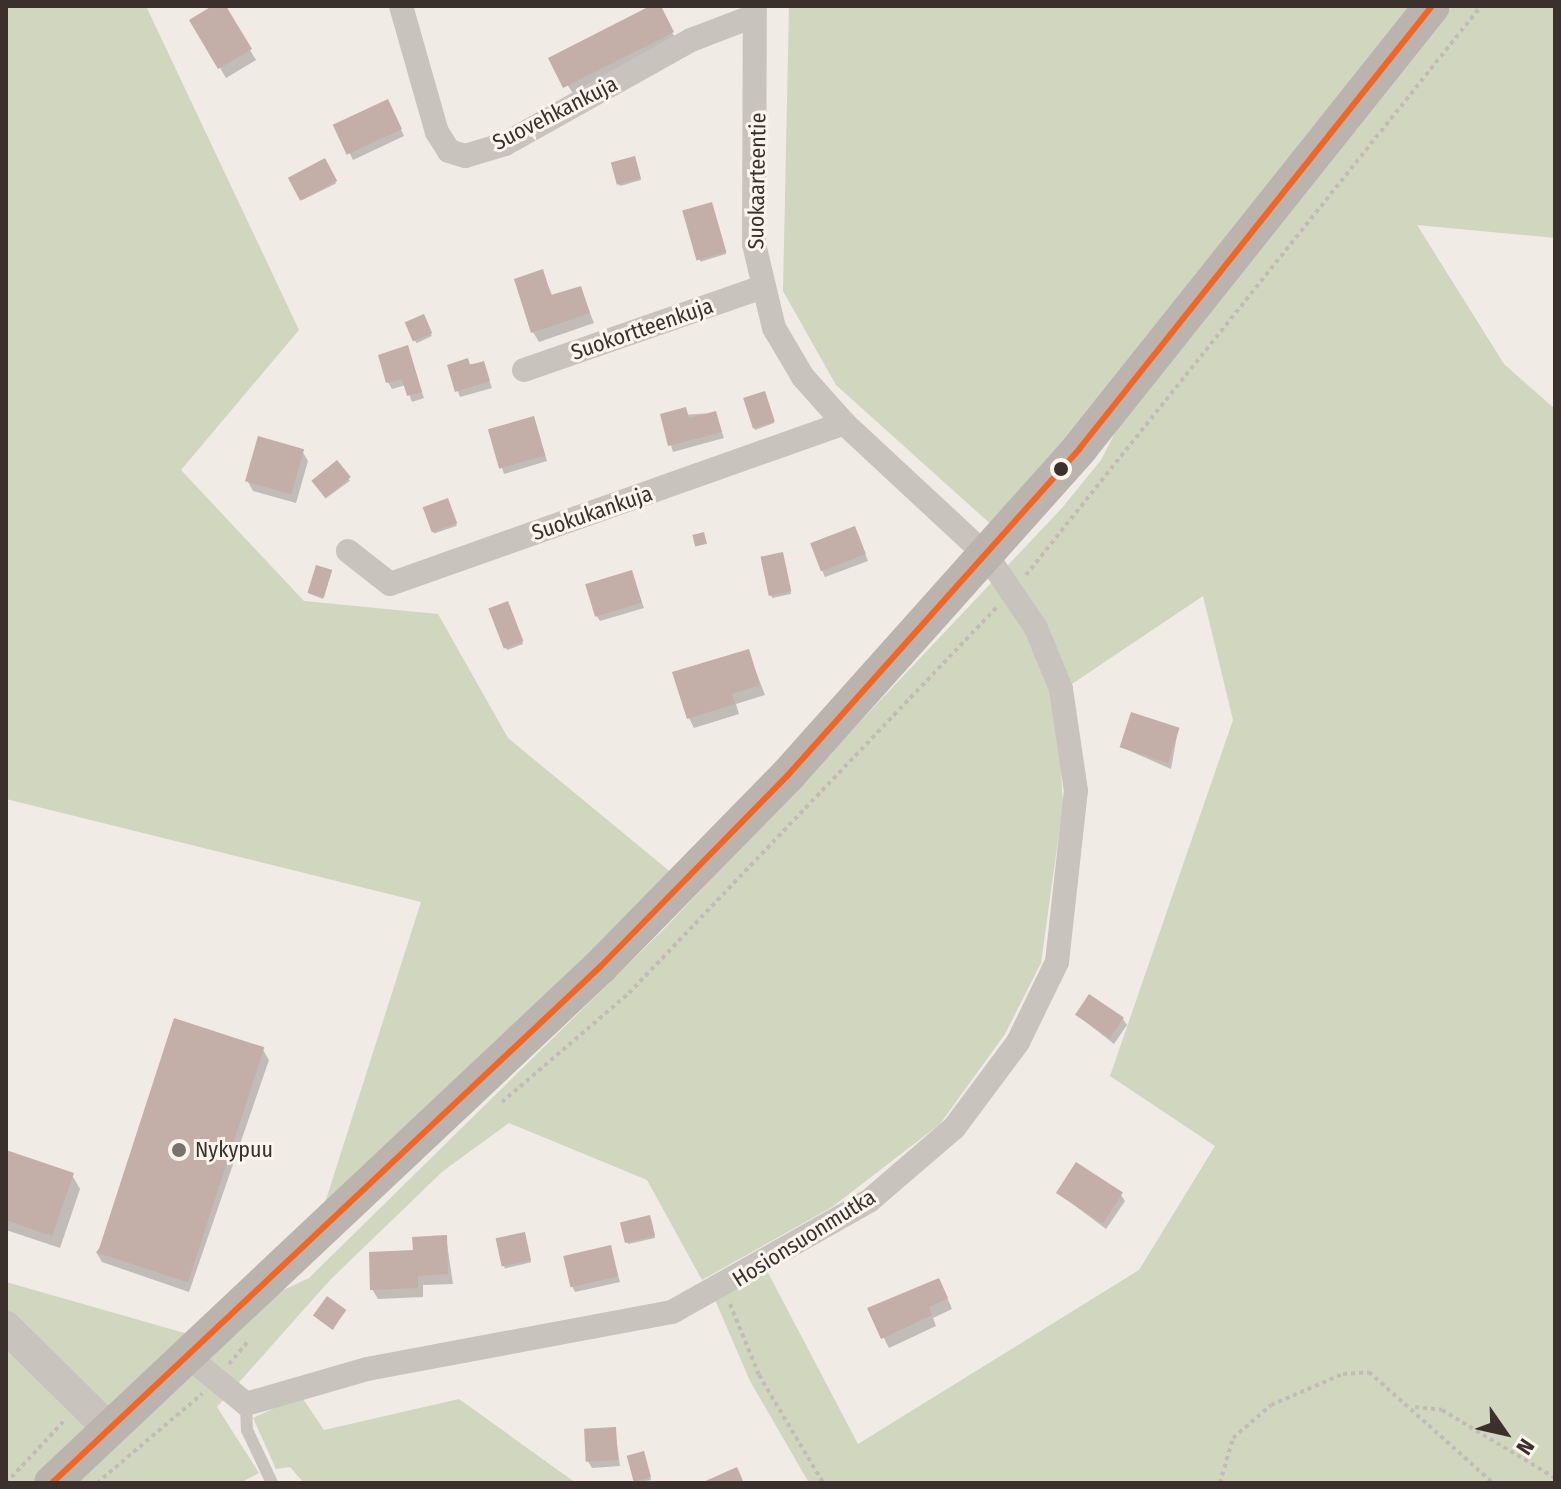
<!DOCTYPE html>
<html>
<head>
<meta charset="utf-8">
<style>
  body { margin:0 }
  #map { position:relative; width:1561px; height:1489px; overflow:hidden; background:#f0ebe5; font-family:"Fira Sans Condensed",sans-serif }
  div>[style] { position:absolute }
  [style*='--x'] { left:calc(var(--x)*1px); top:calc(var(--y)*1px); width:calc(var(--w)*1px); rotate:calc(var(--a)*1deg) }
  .green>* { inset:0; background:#d1d6bf }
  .shadow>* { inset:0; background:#0003; transform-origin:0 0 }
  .building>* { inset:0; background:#c3afa7; transform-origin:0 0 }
  .path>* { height:4px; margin-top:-2px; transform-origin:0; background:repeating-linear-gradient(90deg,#c2bbb6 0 4px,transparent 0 8px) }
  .service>* { height:12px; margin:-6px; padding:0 6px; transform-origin:6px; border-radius:6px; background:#c9c3be }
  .minor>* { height:24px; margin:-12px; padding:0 12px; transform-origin:12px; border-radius:12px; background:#c9c3be }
  .tertiary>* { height:32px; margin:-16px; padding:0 16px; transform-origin:16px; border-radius:16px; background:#c9c3be }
  .secondary>* { height:36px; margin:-18px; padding:0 18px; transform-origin:18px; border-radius:18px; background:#bab3ae }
  .bus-1>* { height:6px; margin:-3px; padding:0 3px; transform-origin:3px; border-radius:3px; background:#f26522 }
  .dots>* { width:22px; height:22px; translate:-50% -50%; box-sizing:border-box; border:4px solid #fbf5ee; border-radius:50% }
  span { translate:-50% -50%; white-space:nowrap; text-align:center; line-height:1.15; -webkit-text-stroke:6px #fbf5ee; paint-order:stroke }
  .street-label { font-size:22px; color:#3b302b }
  .poi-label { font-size:22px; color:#3b302b }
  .left { translate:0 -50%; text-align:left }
  .frame { position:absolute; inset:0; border:8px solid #3b302b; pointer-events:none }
  .north { position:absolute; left:1465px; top:1393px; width:80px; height:80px; -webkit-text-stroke:6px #fbf5ee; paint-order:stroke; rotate:124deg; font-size:22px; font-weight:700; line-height:32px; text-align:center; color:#3b302b }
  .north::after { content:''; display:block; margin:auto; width:28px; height:36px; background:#3b302b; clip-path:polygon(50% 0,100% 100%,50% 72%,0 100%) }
</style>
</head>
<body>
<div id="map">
  <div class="green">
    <i style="clip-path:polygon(6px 6px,146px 6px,299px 330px,181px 470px,304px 601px,438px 614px,508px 738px,673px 874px,323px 1209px,421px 902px,6px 799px)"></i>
    <i style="clip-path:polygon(789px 6px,1417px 6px,995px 528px,836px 385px,783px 291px)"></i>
    <i style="clip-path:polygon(1453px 6px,1555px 6px,1555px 238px,1417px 225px,1504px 364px,1555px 409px,1555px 1483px,809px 1483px,750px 1381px,715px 1300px,766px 1269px,858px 1444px,1139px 1270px,1215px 1146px,1110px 1076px,1233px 720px,1203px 596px,1057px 694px,1063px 805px,1041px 963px,1005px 1034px,940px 1124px,832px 1207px,702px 1280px,647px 1180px,509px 1123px,443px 1171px,330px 1280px,217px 1407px,259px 1473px,240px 1483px,6px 1483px,6px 1282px,188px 1334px,309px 1278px,664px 929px,1062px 508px,1101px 460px,1123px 417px)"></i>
    <i style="clip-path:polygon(301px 1396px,324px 1430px,459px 1399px,576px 1483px,304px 1483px,290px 1467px,276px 1469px,253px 1418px)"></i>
  </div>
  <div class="shadow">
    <i style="clip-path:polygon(215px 6px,223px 6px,256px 60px,226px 78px,192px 20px)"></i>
    <i style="left:654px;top:6px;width:43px;height:116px;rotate:56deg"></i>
    <i style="clip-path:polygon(391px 108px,404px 136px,353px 160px,336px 125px)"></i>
    <i style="left:325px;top:161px;width:25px;height:38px;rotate:64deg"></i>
    <i style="clip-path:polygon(636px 161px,641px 180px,620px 186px,618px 183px)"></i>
    <i style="left:712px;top:207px;width:49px;height:27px;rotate:73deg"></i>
    <i style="clip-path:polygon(542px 272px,553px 297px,580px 288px,594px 323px,539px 342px,533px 332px)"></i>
    <i style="left:423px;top:317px;width:21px;height:17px;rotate:65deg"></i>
    <i style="clip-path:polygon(407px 348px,424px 398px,412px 402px,406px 385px,392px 389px,388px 382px)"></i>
    <i style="clip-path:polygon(483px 363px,492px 388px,460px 397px,449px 366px)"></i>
    <i style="clip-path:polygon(766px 396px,774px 423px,755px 430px,754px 427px)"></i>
    <i style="clip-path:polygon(715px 413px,724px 438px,673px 452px,662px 416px)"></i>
    <i style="clip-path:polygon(536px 425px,547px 461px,504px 474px,490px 431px)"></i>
    <i style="clip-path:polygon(302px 451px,308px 461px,296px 503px,253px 491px,247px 480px)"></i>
    <i style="left:337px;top:463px;width:22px;height:30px;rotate:54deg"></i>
    <i style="left:449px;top:503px;width:24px;height:24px;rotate:71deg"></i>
    <i style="clip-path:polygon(858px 534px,868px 561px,825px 577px,822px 570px)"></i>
    <i style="clip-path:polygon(783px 557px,791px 594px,772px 598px,771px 595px)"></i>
    <i style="clip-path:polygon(330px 572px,323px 599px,310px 594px,308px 592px)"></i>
    <i style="clip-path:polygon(631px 573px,644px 608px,600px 621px,596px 615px)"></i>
    <i style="clip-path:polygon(507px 603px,523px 644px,507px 650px,506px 648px)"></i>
    <i style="clip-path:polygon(748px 651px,765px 695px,736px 704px,739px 714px,694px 728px,689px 718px)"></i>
    <i style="clip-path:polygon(1178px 730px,1171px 769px,1121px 747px)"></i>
    <i style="clip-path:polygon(1077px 1015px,1123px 1019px,1127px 1025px,1114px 1044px)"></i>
    <i style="clip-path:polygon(263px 1050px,269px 1060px,189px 1292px,102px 1262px,96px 1252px)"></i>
    <i style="clip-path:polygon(6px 1152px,72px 1175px,80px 1189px,60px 1248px,6px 1230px)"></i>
    <i style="clip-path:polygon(1058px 1193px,1121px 1195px,1125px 1201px,1106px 1229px)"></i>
    <i style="clip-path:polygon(651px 1219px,655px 1238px,628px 1244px,627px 1241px)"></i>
    <i style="left:525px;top:1236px;width:27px;height:27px;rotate:77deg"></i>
    <i style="clip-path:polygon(446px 1237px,453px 1284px,423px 1285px,423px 1297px,378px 1299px,372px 1289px,415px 1252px)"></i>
    <i style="clip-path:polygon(610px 1248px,620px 1282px,575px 1292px,572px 1286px)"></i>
    <i style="clip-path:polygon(944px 1290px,952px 1309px,933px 1318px,936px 1326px,889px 1348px,869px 1309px)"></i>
    <i style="clip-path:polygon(344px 1312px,333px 1330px,317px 1318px)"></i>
    <i style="clip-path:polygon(615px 1429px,620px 1466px,592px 1468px,588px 1461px)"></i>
    <i style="clip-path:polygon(644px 1455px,651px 1480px,636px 1483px,635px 1481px)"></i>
  </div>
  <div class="building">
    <i style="clip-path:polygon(212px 6px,226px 6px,252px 49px,218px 69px,189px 20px)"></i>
    <i style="clip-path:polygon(650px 6px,661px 6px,674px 32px,563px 88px,548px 58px)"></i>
    <i style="left:388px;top:99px;width:33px;height:61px;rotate:65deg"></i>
    <i style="left:635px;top:156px;width:23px;height:25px;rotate:75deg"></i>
    <i style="left:325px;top:158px;width:26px;height:42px;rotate:62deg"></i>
    <i style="left:712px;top:202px;width:52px;height:31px;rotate:74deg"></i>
    <i style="clip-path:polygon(543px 269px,551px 295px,581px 286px,590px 313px,531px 333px,514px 279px)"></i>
    <i style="left:424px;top:314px;width:21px;height:21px;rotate:67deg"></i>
    <i style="clip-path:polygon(408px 345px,422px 392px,407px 396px,402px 379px,386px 383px,378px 355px)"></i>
    <i style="clip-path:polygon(468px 358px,470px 365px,484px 361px,490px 381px,455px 392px,447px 365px)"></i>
    <i style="left:765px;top:391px;width:32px;height:23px;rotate:72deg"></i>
    <i style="clip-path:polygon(686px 407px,689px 418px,716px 411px,722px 432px,668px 446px,660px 414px)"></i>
    <i style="left:534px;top:416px;width:41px;height:48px;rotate:74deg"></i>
    <i style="left:258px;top:436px;width:48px;height:47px;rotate:16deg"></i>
    <i style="left:337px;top:460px;width:22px;height:33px;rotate:51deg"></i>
    <i style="left:448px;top:498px;width:27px;height:27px;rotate:70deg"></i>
    <i style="left:855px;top:526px;width:30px;height:48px;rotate:69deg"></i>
    <i style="left:704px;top:532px;width:12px;height:12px;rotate:76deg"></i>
    <i style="left:783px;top:552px;width:40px;height:23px;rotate:78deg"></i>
    <i style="left:316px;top:565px;width:17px;height:29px;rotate:17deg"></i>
    <i style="left:632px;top:570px;width:34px;height:49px;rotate:73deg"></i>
    <i style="left:508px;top:601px;width:43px;height:21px;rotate:69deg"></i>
    <i style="clip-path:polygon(749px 649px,760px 685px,732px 694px,735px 704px,687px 719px,672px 672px)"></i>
    <i style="left:1131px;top:712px;width:51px;height:37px;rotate:18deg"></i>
    <i style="left:1089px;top:994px;width:42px;height:25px;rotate:34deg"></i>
    <i style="left:174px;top:1018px;width:95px;height:247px;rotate:18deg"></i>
    <i style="clip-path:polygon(6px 1150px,74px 1173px,52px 1236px,6px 1220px)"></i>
    <i style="left:1076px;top:1162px;width:56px;height:37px;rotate:33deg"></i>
    <i style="left:650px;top:1215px;width:21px;height:31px;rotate:76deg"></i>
    <i style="left:525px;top:1232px;width:29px;height:30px;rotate:78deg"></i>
    <i style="clip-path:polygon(447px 1235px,448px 1274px,418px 1276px,418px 1288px,370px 1290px,369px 1252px,413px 1250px,412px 1237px)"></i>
    <i style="left:611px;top:1245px;width:32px;height:49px;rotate:77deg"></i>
    <i style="clip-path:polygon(939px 1278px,948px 1298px,929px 1307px,932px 1315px,881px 1339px,867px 1308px)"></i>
    <i style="left:327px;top:1296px;width:24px;height:24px;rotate:36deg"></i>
    <i style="left:616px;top:1427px;width:33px;height:32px;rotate:87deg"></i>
    <i style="left:644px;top:1451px;width:27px;height:18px;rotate:75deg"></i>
    <i style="clip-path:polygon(737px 1467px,744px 1483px,701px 1483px)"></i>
  </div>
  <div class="path">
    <i style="--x:1026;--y:575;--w:729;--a:-51.35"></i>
    <i style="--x:502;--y:1102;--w:167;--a:-40.6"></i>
    <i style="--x:629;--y:993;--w:532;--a:-46.37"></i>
    <i style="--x:730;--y:1304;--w:77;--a:67.8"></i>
    <i style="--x:759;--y:1375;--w:126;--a:59.3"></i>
    <i style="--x:229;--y:1364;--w:31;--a:-50"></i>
    <i style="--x:1415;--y:1407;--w:27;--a:6"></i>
    <i style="--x:1442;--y:1410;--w:132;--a:31"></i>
    <i style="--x:6;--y:1483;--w:86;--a:-46.9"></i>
    <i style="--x:97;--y:1483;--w:138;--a:-40.3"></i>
    <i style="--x:1220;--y:1483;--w:47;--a:-73.9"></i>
    <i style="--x:1233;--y:1438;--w:50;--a:-41"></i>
    <i style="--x:1271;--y:1405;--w:78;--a:-23.3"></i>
    <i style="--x:1343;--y:1374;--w:26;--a:-4"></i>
    <i style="--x:1369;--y:1372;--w:166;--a:41.8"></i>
  </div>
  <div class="service">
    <i style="--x:246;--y:1404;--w:26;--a:88"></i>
    <i style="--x:247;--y:1430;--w:59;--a:64.7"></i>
  </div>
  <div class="minor">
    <i style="--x:401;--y:6;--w:131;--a:74.1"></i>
    <i style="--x:437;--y:132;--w:22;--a:58"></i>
    <i style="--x:449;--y:151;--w:17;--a:17"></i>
    <i style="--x:465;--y:156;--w:42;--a:-16.7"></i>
    <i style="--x:505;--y:144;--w:213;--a:-29.2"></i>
    <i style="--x:691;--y:40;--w:67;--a:-20.9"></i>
    <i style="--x:524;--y:370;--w:250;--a:-19.2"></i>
    <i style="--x:348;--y:551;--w:53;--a:38.2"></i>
    <i style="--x:390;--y:584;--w:482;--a:-19.5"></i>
    <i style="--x:185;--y:1354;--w:79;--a:39.3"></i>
    <i style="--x:246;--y:1404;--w:126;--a:-16.1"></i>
    <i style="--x:367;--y:1369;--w:310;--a:-10.6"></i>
    <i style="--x:672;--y:1312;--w:226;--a:-29.4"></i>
    <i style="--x:869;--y:1201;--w:112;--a:-40.7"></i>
    <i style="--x:954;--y:1128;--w:107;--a:-53.3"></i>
    <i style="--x:1018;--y:1042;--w:89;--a:-64"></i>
    <i style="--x:1057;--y:962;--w:172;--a:-83.7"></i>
    <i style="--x:1076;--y:791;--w:103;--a:-98.4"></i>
    <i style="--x:1061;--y:689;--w:66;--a:-112.3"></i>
    <i style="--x:1036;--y:628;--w:87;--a:-124.2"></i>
    <i style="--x:987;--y:556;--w:195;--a:-137.1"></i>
    <i style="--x:844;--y:423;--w:62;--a:-131.7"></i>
    <i style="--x:803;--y:377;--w:57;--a:-120.6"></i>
    <i style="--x:774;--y:328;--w:86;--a:-103.4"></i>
    <i style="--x:754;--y:244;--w:238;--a:-89.8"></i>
  </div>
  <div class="tertiary">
    <i style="--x:6;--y:1327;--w:141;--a:44.7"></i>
  </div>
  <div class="secondary">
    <i style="--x:52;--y:1483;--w:753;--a:-43.28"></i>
    <i style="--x:600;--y:967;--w:269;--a:-45.6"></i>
    <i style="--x:788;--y:775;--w:438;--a:-48.2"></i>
    <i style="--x:1080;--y:448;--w:565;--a:-51.47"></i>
  </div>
  <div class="bus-1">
    <i style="--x:52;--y:1483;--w:753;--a:-43.28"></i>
    <i style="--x:600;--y:967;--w:269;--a:-45.6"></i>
    <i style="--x:788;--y:775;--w:438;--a:-48.2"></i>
    <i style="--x:1080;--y:448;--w:565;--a:-51.47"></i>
  </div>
  <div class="dots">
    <i style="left:1061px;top:469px;background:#3b302b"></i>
    <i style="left:179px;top:1150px;background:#7a716c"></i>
  </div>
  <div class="street-label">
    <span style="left:555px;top:113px;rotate:-27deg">Suovehkankuja</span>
    <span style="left:757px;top:181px;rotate:-89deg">Suokaarteentie</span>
    <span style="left:642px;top:329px;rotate:-19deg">Suokortteenkuja</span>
    <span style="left:592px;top:513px;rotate:-19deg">Suokukankuja</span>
    <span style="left:804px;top:1238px;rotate:-32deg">Hosionsuonmutka</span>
  </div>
  <div class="poi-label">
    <span class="left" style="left:195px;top:1150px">Nykypuu</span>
  </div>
  <div class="frame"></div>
  <div class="north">N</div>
</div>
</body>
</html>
